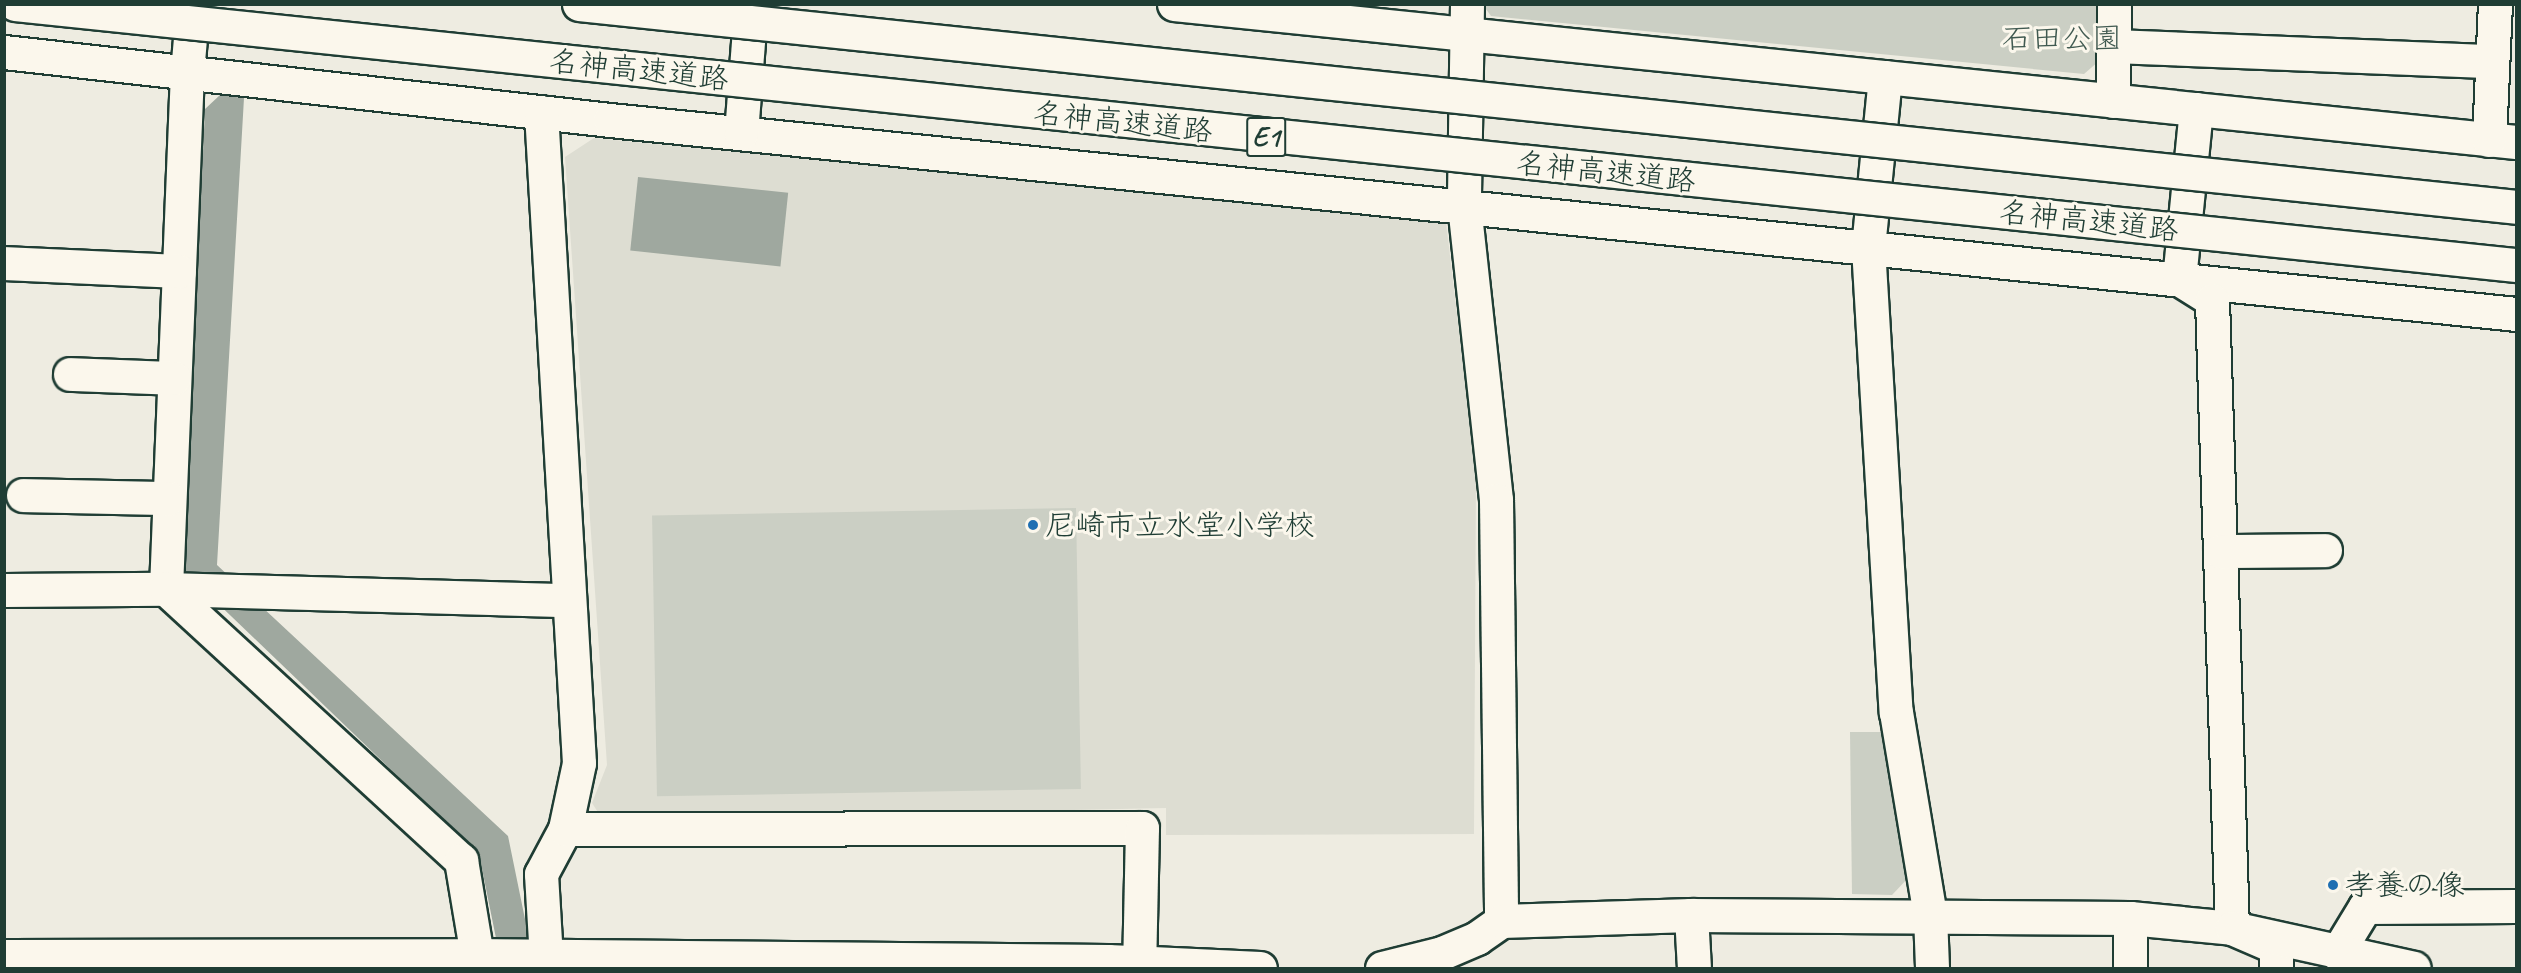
<!DOCTYPE html>
<html>
<head>
<meta charset="utf-8">
<style>
  body { margin:0 }
  #map { position:relative; width:2521px; height:973px; overflow:hidden; background:#eeece1; font-family:Caveat,"Klee One",sans-serif }
  div>[style] { position:absolute }
  [style*='--x'] { left:calc(var(--x)*1px); top:calc(var(--y)*1px); width:calc(var(--w)*1px); rotate:calc(var(--a)*1deg) }
  .built>* { inset:0; background:#ddddd2 }
  .green>* { inset:0; background:#cbcfc4; transform-origin:0 0 }
  .water>* { inset:0; background:#9fa89f; transform-origin:0 0 }
  .roads { filter:drop-shadow(2px 0 #1f3d34) drop-shadow(-2px 0 #1f3d34) drop-shadow(0 2px #1f3d34) drop-shadow(0 -2px #1f3d34) }
  .street>* { height:33px; margin:-16.5px; padding:0 16.5px; transform-origin:16.5px; border-radius:16.5px; background:#fbf7ec }
  .bridges { filter:drop-shadow(2px 0 #1f3d34) drop-shadow(-2px 0 #1f3d34) drop-shadow(0 2px #1f3d34) drop-shadow(0 -2px #1f3d34) }
  .highway-bridge>* { height:33px; margin:-16.5px; padding:0 16.5px; transform-origin:16.5px; border-radius:16.5px; background:#fbf7ec }
  .dots>* { width:16px; height:16px; translate:-50% -50%; box-sizing:border-box; border:3px solid #fbf7ec; border-radius:50% }
  span { translate:-50% -50%; white-space:nowrap; text-align:center; line-height:1.15; -webkit-text-stroke:6px #fbf7ec; paint-order:stroke }
  .shield-label span { padding:2px 4px; background:#fbf7ec; border:2px solid; border-radius:4px; -webkit-text-stroke-width:0 }
  .shield-label { font-size:28px; color:#1f3d34; font-weight:700 }
  .park-label { font-size:30px; color:#415a51 }
  .street-label { font-size:30px; color:#1f3d34 }
  .poi-label { font-size:30px; color:#1f3d34 }
  .left { translate:0 -50%; text-align:left }
  .frame { position:absolute; inset:0; border:6px solid #1f3d34; pointer-events:none }
</style>
</head>
<body>
<div id="map">
  <div class="built">
    <i style="clip-path:polygon(594px 138px,1446px 222px,1476px 475px,1474px 834px,1166px 835px,1166px 808px,603px 820px,592px 803px,607px 765px,565px 157px)"></i>
  </div>
  <div class="green">
    <i style="clip-path:polygon(1483px 5px,2099px 5px,2099px 61px,2084px 74px,1491px 16px)"></i>
    <i style="left:1076px;top:508px;width:281px;height:424px;rotate:89deg"></i>
    <i style="clip-path:polygon(1850px 732px,1885px 732px,1909px 877px,1892px 895px,1852px 894px)"></i>
  </div>
  <div class="water">
    <i style="clip-path:polygon(220px 95px,244px 98px,217px 565px,508px 836px,535px 968px,502px 968px,479px 854px,183px 570px,205px 109px)"></i>
    <i style="left:638px;top:177px;width:151px;height:74px;rotate:6deg"></i>
  </div>
  <div class="roads">
    <div class="street">
      <i style="--x:193;--y:4;--w:68;--a:95"></i>
      <i style="--x:187;--y:72;--w:517;--a:92.33"></i>
      <i style="--x:166;--y:589;--w:401;--a:42.6"></i>
      <i style="--x:461;--y:860;--w:109;--a:80.5"></i>
      <i style="--x:1174;--y:4;--w:1349;--a:5.87"></i>
      <i style="--x:1467;--y:4;--w:201;--a:90.9"></i>
      <i style="--x:1464;--y:205;--w:297;--a:83.8"></i>
      <i style="--x:1496;--y:500;--w:421;--a:89.3"></i>
      <i style="--x:2113;--y:46;--w:379;--a:2.3"></i>
      <i style="--x:4;--y:52;--w:610;--a:6.4"></i>
      <i style="--x:610;--y:120;--w:1916;--a:5.81"></i>
      <i style="--x:1885;--y:77;--w:171;--a:95.7"></i>
      <i style="--x:1868;--y:247;--w:466;--a:86.6"></i>
      <i style="--x:1896;--y:712;--w:206;--a:80.5"></i>
      <i style="--x:1930;--y:915;--w:53;--a:87.8"></i>
      <i style="--x:2113;--y:101;--w:97;--a:-89.4"></i>
      <i style="--x:2196;--y:109;--w:171;--a:95.7"></i>
      <i style="--x:2179;--y:279;--w:39;--a:32"></i>
      <i style="--x:2212;--y:300;--w:628;--a:88.18"></i>
      <i style="--x:2232;--y:928;--w:48;--a:23.4"></i>
      <i style="--x:2276;--y:947;--w:21;--a:90"></i>
      <i style="--x:541;--y:112;--w:652;--a:86.66"></i>
      <i style="--x:579;--y:763;--w:67;--a:102"></i>
      <i style="--x:565;--y:829;--w:51;--a:118.1"></i>
      <i style="--x:541;--y:874;--w:83;--a:86.6"></i>
      <i style="--x:741;--y:133;--w:129;--a:-85.6"></i>
      <i style="--x:2489;--y:140;--w:136;--a:-87.5"></i>
      <i style="--x:4;--y:263;--w:175;--a:2.6"></i>
      <i style="--x:70;--y:374;--w:104;--a:2.2"></i>
      <i style="--x:23;--y:495;--w:146;--a:1.2"></i>
      <i style="--x:2220;--y:551;--w:105;--a:-0.5"></i>
      <i style="--x:4;--y:590;--w:162;--a:-0.4"></i>
      <i style="--x:166;--y:589;--w:402;--a:1.6"></i>
      <i style="--x:565;--y:829;--w:577;--a:-0.1"></i>
      <i style="--x:1142;--y:828;--w:140;--a:91.2"></i>
      <i style="--x:1691;--y:915;--w:53;--a:86.8"></i>
      <i style="--x:2130;--y:918;--w:50;--a:90"></i>
      <i style="--x:2337;--y:953;--w:54;--a:-58.7"></i>
      <i style="--x:2365;--y:907;--w:151;--a:-0.4"></i>
      <i style="--x:4;--y:956;--w:459;--a:-0.1"></i>
      <i style="--x:463;--y:955;--w:645;--a:0.53"></i>
      <i style="--x:1108;--y:961;--w:152;--a:2.6"></i>
      <i style="--x:1382;--y:968;--w:62;--a:-14"></i>
      <i style="--x:1442;--y:953;--w:38;--a:-23"></i>
      <i style="--x:1477;--y:938;--w:29;--a:-35"></i>
      <i style="--x:1501;--y:921;--w:190;--a:-1.8"></i>
      <i style="--x:1691;--y:915;--w:439;--a:0.4"></i>
      <i style="--x:2130;--y:918;--w:102;--a:5.6"></i>
      <i style="--x:2232;--y:928;--w:186;--a:12.4"></i>
    </div>
  </div>
  <div class="bridges">
    <div class="highway-bridge">
      <i style="--x:15;--y:4;--w:2515;--a:5.96"></i>
      <i style="--x:579;--y:4;--w:1948;--a:5.98"></i>
    </div>
  </div>
  <div class="dots">
    <i style="left:1033px;top:525px;background:#1f6fb2"></i>
    <i style="left:2333px;top:885px;background:#1f6fb2"></i>
  </div>
  <div class="shield-label">
    <span style="left:1266px;top:137px">E1</span>
  </div>
  <div class="park-label">
    <span style="left:2062px;top:38px">石田公園</span>
  </div>
  <div class="street-label">
    <span style="left:639px;top:70px;rotate:6deg">名神高速道路</span>
    <span style="left:1123px;top:122px;rotate:6deg">名神高速道路</span>
    <span style="left:1606px;top:172px;rotate:6deg">名神高速道路</span>
    <span style="left:2089px;top:221px;rotate:6deg">名神高速道路</span>
  </div>
  <div class="poi-label">
    <span class="left" style="left:1045px;top:525px">尼崎市立水堂小学校</span>
    <span class="left" style="left:2345px;top:885px">孝養の像</span>
  </div>
  <div class="frame"></div>
</div>
</body>
</html>
